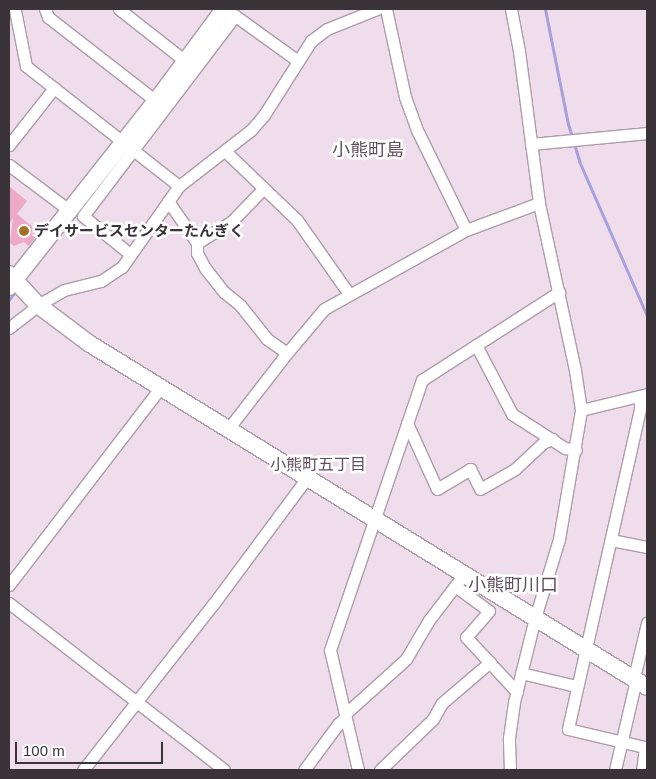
<!DOCTYPE html>
<html>
<head>
<meta charset="utf-8">
<style>
  body { margin:0 }
  #map { position:relative; width:656px; height:779px; overflow:hidden; background:#efddeb; font-family:Arial,"Noto Sans JP",sans-serif }
  div>[style] { position:absolute }
  [style*='--x'] { left:calc(var(--x)*1px); top:calc(var(--y)*1px); width:calc(var(--w)*1px); rotate:calc(var(--a)*1deg) }
  .stream>* { height:3px; margin:-1.5px; padding:0 1.5px; transform-origin:1.5px; border-radius:1.5px; background:#a8a0dc }
  .building>* { inset:0; background:#eda9c6 }
  .roads { filter:drop-shadow(1px 0 #ad9caa) drop-shadow(-1px 0 #ad9caa) drop-shadow(0 1px #ad9caa) drop-shadow(0 -1px #ad9caa) }
  .street>* { height:11px; margin:-5.5px; padding:0 5.5px; transform-origin:5.5px; border-radius:5.5px; background:#fff }
  .secondary>* { height:16px; margin:-8px; padding:0 8px; transform-origin:8px; border-radius:8px; background:#fff }
  .dots>* { width:14px; height:14px; translate:-50% -50%; box-sizing:border-box; border:2px solid #fff; border-radius:50% }
  span { translate:-50% -50%; white-space:nowrap; text-align:center; line-height:1.15; -webkit-text-stroke:5px #fff; paint-order:stroke }
  .poi-label { font-size:15px; color:#3a3439; font-weight:700 }
  .left { translate:0 -50%; text-align:left }
  .neighbourhood-label { font-size:16px; color:#5f505c }
  .quarter-label { font-size:18px; color:#5f505c }
  .frame { position:absolute; inset:0; border:10px solid #3a3439; pointer-events:none }
  .scale { position:absolute; left:15px; top:742px; width:148px; height:22px; box-sizing:border-box; border:2px solid #3a3439; border-top:0; padding-left:6px; font-size:15px; line-height:18px; white-space:nowrap; color:#3a3439; -webkit-text-stroke:4px #fff; paint-order:stroke }
</style>
</head>
<body>
<div id="map">
  <div class="stream">
    <i style="--x:545;--y:9;--w:117;--a:78.7"></i>
    <i style="--x:568;--y:124;--w:39;--a:73"></i>
    <i style="--x:579;--y:161;--w:169;--a:66.3"></i>
    <i style="--x:9;--y:300;--w:12;--a:-55"></i>
  </div>
  <div class="building">
    <i style="clip-path:polygon(9px 186px,27px 201px,17px 214px,39px 232px,29px 246px,24px 242px,14px 246px,10px 243px,13px 218px,9px 224px)"></i>
  </div>
  <div class="roads">
    <div class="street">
      <i style="--x:45;--y:9;--w:9;--a:69"></i>
      <i style="--x:48;--y:17;--w:137;--a:37.9"></i>
      <i style="--x:119;--y:9;--w:84;--a:38.2"></i>
      <i style="--x:386;--y:9;--w:90;--a:77.8"></i>
      <i style="--x:405;--y:97;--w:37;--a:70"></i>
      <i style="--x:418;--y:132;--w:109;--a:63.9"></i>
      <i style="--x:15;--y:10;--w:57;--a:78.9"></i>
      <i style="--x:26;--y:66;--w:194;--a:38.1"></i>
      <i style="--x:230;--y:12;--w:84;--a:35.8"></i>
      <i style="--x:531;--y:144;--w:117;--a:-5.4"></i>
      <i style="--x:9;--y:145;--w:73;--a:-51.7"></i>
      <i style="--x:225;--y:151;--w:100;--a:43.8"></i>
      <i style="--x:297;--y:220;--w:90;--a:54.9"></i>
      <i style="--x:9;--y:165;--w:75;--a:36.9"></i>
      <i style="--x:168;--y:201;--w:51;--a:55.4"></i>
      <i style="--x:197;--y:243;--w:10;--a:90"></i>
      <i style="--x:197;--y:253;--w:17;--a:62"></i>
      <i style="--x:205;--y:268;--w:31;--a:52"></i>
      <i style="--x:224;--y:292;--w:21;--a:39"></i>
      <i style="--x:240;--y:305;--w:43;--a:51.5"></i>
      <i style="--x:267;--y:339;--w:24;--a:35"></i>
      <i style="--x:197;--y:243;--w:40;--a:-32"></i>
      <i style="--x:231;--y:222;--w:46;--a:-45.9"></i>
      <i style="--x:130;--y:254;--w:60;--a:-141"></i>
      <i style="--x:83;--y:216;--w:251;--a:-52.8"></i>
      <i style="--x:9;--y:328;--w:37;--a:-38"></i>
      <i style="--x:38;--y:305;--w:30;--a:-30"></i>
      <i style="--x:64;--y:290;--w:38;--a:-14"></i>
      <i style="--x:101;--y:281;--w:25;--a:-34"></i>
      <i style="--x:122;--y:267;--w:99;--a:-54.9"></i>
      <i style="--x:179;--y:186;--w:91;--a:-37.9"></i>
      <i style="--x:251;--y:130;--w:20;--a:-49"></i>
      <i style="--x:264;--y:115;--w:88;--a:-57.6"></i>
      <i style="--x:311;--y:41;--w:20;--a:-37"></i>
      <i style="--x:327;--y:29;--w:54;--a:-21.8"></i>
      <i style="--x:476;--y:345;--w:78;--a:62.4"></i>
      <i style="--x:512;--y:414;--w:63;--a:32.7"></i>
      <i style="--x:565;--y:448;--w:11;--a:10"></i>
      <i style="--x:640;--y:397;--w:12;--a:90"></i>
      <i style="--x:640;--y:409;--w:328;--a:102.7"></i>
      <i style="--x:568;--y:729;--w:79;--a:13.2"></i>
      <i style="--x:645;--y:747;--w:23;--a:97"></i>
      <i style="--x:581;--y:410;--w:68;--a:-13.6"></i>
      <i style="--x:407;--y:423;--w:72;--a:65.6"></i>
      <i style="--x:437;--y:489;--w:39;--a:-31"></i>
      <i style="--x:470;--y:469;--w:22;--a:63"></i>
      <i style="--x:480;--y:489;--w:40;--a:-29.7"></i>
      <i style="--x:515;--y:469;--w:40;--a:-43"></i>
      <i style="--x:544;--y:442;--w:9;--a:-21"></i>
      <i style="--x:228;--y:429;--w:96;--a:-52.2"></i>
      <i style="--x:287;--y:353;--w:57;--a:-49.9"></i>
      <i style="--x:324;--y:309;--w:162;--a:-29.1"></i>
      <i style="--x:466;--y:230;--w:78;--a:-20.3"></i>
      <i style="--x:611;--y:540;--w:37;--a:11"></i>
      <i style="--x:459;--y:581;--w:6;--a:129"></i>
      <i style="--x:455;--y:586;--w:42;--a:36.3"></i>
      <i style="--x:489;--y:611;--w:35;--a:131"></i>
      <i style="--x:466;--y:637;--w:75;--a:47.2"></i>
      <i style="--x:9;--y:585;--w:250;--a:-52.5"></i>
      <i style="--x:9;--y:603;--w:272;--a:37.8"></i>
      <i style="--x:521;--y:673;--w:57;--a:13.3"></i>
      <i style="--x:634;--y:678;--w:57;--a:-76.7"></i>
      <i style="--x:345;--y:714;--w:82;--a:-42"></i>
      <i style="--x:406;--y:659;--w:45;--a:-59.5"></i>
      <i style="--x:429;--y:620;--w:43;--a:-52.6"></i>
      <i style="--x:83;--y:770;--w:212;--a:-51.9"></i>
      <i style="--x:214;--y:603;--w:156;--a:-53.4"></i>
      <i style="--x:304;--y:770;--w:57;--a:-53.5"></i>
      <i style="--x:338;--y:724;--w:9;--a:-41"></i>
      <i style="--x:358;--y:770;--w:123;--a:-103.1"></i>
      <i style="--x:330;--y:650;--w:285;--a:-71.2"></i>
      <i style="--x:422;--y:380;--w:163;--a:-32.7"></i>
      <i style="--x:380;--y:770;--w:74;--a:-43.9"></i>
      <i style="--x:433;--y:719;--w:18;--a:-61"></i>
      <i style="--x:442;--y:703;--w:63;--a:-40.5"></i>
      <i style="--x:510;--y:770;--w:32;--a:-92"></i>
      <i style="--x:509;--y:738;--w:36;--a:-82"></i>
      <i style="--x:514;--y:702;--w:87;--a:-76"></i>
      <i style="--x:535;--y:618;--w:83;--a:-73.1"></i>
      <i style="--x:559;--y:539;--w:131;--a:-80.3"></i>
      <i style="--x:581;--y:410;--w:40;--a:-98.5"></i>
      <i style="--x:575;--y:370;--w:171;--a:-102.2"></i>
      <i style="--x:539;--y:203;--w:153;--a:-97.5"></i>
      <i style="--x:519;--y:51;--w:43;--a:-100.8"></i>
      <i style="--x:615;--y:770;--w:92;--a:-76.9"></i>
    </div>
    <div class="secondary">
      <i style="--x:9;--y:274;--w:42;--a:46.9"></i>
      <i style="--x:38;--y:305;--w:65;--a:36.9"></i>
      <i style="--x:90;--y:344;--w:654;--a:31.62"></i>
      <i style="--x:9;--y:287;--w:237;--a:-51.7"></i>
      <i style="--x:156;--y:101;--w:114;--a:-53.5"></i>
    </div>
  </div>
  <div class="dots">
    <i style="left:24px;top:231px;background:#a27327"></i>
  </div>
  <div class="poi-label">
    <span class="left" style="left:34px;top:231px">デイサービスセンターたんぎく</span>
  </div>
  <div class="neighbourhood-label">
    <span style="left:318px;top:465px">小熊町五丁目</span>
  </div>
  <div class="quarter-label">
    <span style="left:368px;top:150px">小熊町島</span>
    <span style="left:513px;top:585px">小熊町川口</span>
  </div>
  <div class="frame"></div>
  <div class="scale">100 m</div>
</div>
</body>
</html>
